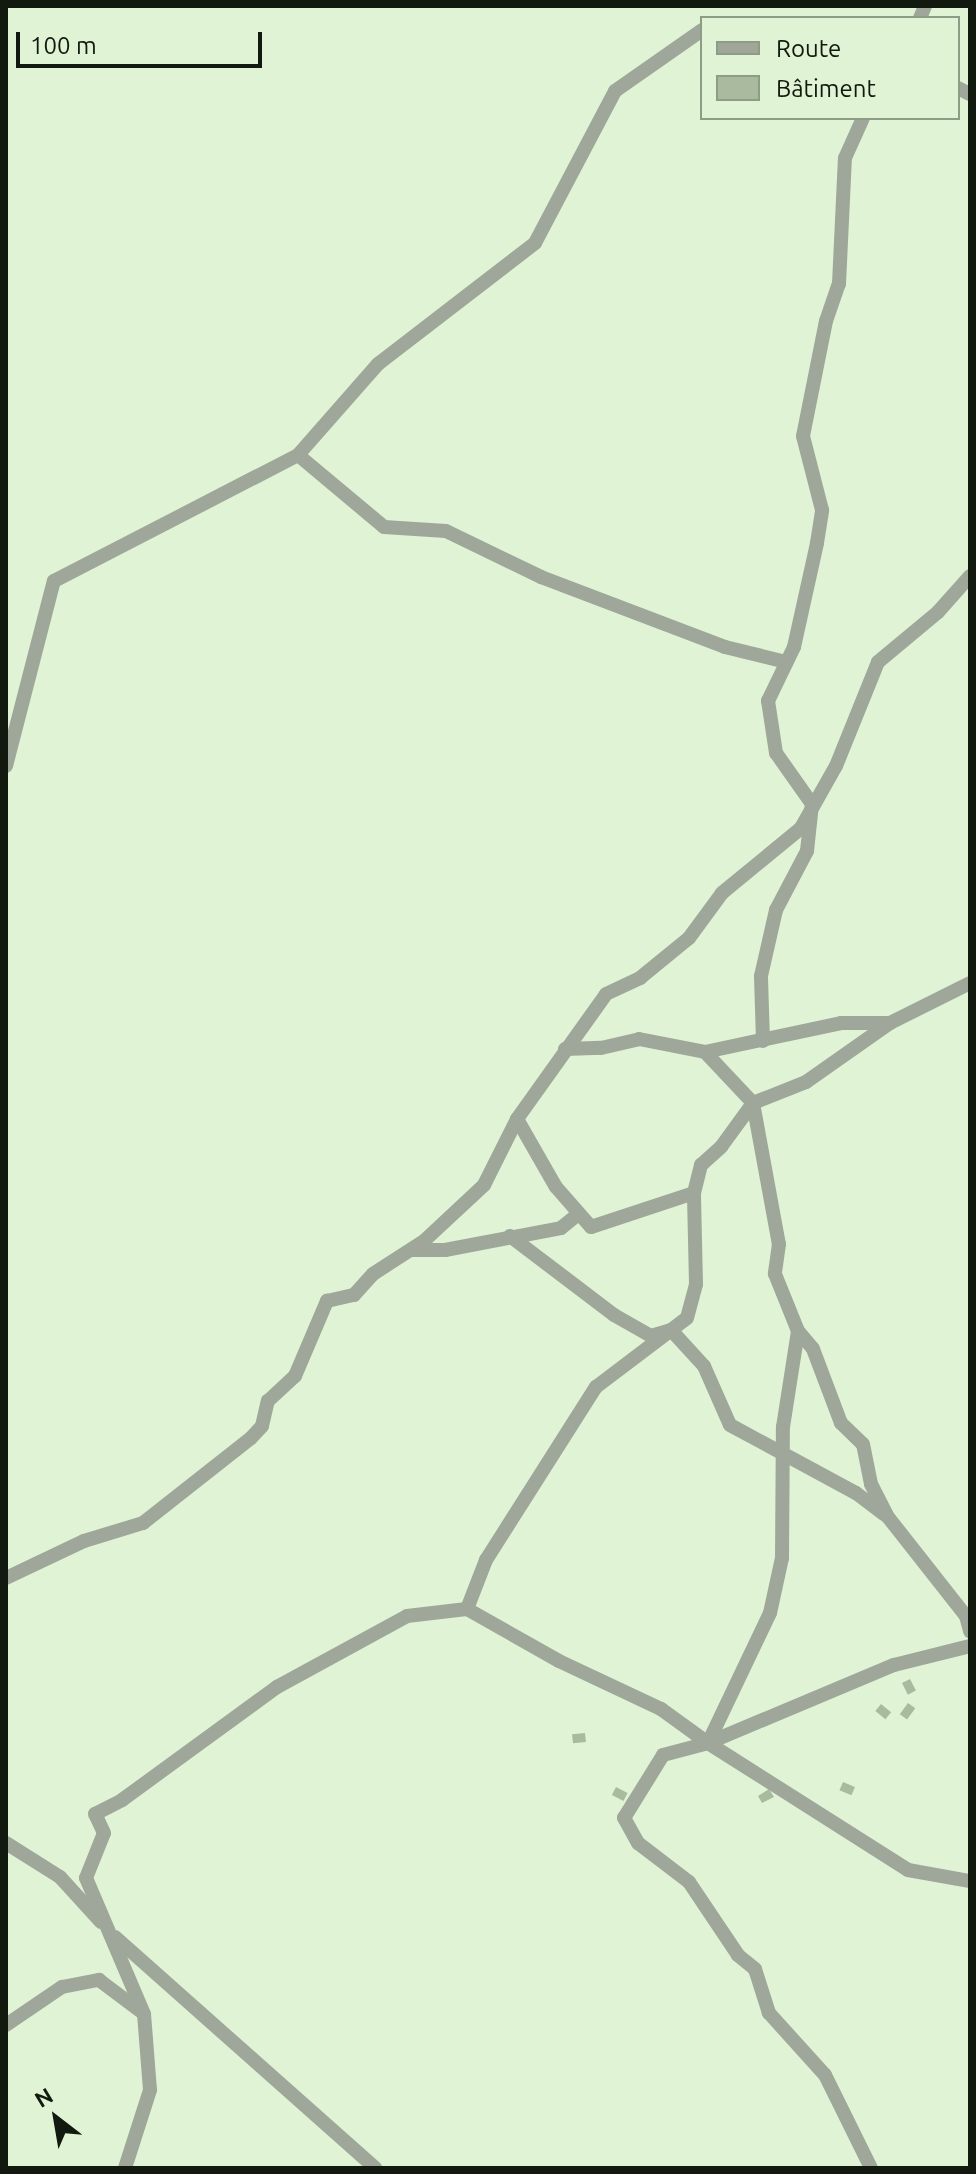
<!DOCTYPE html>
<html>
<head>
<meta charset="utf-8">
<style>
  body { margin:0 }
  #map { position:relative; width:976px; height:2174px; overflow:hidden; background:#e1f3d5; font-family:Ubuntu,sans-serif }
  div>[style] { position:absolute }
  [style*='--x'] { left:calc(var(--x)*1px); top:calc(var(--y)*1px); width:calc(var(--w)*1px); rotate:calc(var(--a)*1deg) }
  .building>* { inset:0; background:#a9ba9e; transform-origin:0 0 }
  .street>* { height:14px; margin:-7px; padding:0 7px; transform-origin:7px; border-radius:7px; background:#9fa79a }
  span { translate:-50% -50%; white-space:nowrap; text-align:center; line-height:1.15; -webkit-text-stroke:6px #e1f3d5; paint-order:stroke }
  .frame { position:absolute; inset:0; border:8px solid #12190e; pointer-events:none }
  .legend { position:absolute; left:700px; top:16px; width:260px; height:104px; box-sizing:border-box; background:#e1f3d5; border:2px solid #8e9c85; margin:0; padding:10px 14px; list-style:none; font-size:24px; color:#12190e }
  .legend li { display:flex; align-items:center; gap:16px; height:40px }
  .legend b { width:40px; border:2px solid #8e9c85 }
  .north { position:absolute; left:16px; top:2078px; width:80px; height:80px; -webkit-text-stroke:6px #e1f3d5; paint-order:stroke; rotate:329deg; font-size:22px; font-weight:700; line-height:32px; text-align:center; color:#12190e }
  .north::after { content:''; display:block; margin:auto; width:28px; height:36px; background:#12190e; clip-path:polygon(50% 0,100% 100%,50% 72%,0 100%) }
  .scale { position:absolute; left:16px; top:32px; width:246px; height:36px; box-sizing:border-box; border:4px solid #12190e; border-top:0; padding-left:10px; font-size:24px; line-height:28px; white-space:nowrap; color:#12190e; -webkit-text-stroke:6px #e1f3d5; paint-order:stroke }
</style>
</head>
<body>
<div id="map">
  <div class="building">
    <i style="left:910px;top:1679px;width:13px;height:9px;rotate:63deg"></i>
    <i style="left:908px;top:1703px;width:9px;height:14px;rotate:36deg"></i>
    <i style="left:881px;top:1704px;width:13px;height:9px;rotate:39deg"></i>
    <i style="left:585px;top:1733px;width:9px;height:13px;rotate:84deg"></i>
    <i style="left:843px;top:1782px;width:13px;height:9px;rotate:23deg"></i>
    <i style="left:616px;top:1787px;width:13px;height:9px;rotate:27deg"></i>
    <i style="clip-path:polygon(769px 1789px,774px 1797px,762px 1803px,758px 1796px)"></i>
  </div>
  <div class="street">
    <i style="--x:920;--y:18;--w:13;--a:-67"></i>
    <i style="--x:958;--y:88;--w:13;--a:27"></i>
    <i style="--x:298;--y:455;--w:112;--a:39.9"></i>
    <i style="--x:384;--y:527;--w:62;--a:3.7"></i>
    <i style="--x:446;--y:531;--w:106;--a:25.8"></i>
    <i style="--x:541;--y:577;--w:197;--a:20.8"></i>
    <i style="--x:725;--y:647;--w:63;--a:13.8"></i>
    <i style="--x:6;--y:766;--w:191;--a:-75.5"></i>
    <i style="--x:54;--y:581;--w:275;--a:-27.3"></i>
    <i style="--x:298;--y:455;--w:121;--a:-48.7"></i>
    <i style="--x:378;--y:364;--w:198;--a:-37.6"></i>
    <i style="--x:535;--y:243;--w:172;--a:-62.2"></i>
    <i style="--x:615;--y:91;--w:106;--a:-35"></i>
    <i style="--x:763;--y:1041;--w:65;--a:-91.8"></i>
    <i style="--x:761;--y:976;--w:68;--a:-77.2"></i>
    <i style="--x:776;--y:910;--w:67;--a:-62.3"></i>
    <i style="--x:807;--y:851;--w:47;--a:-83.9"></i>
    <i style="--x:812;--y:804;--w:62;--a:-125.2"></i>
    <i style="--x:776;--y:753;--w:53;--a:-98.7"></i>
    <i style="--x:768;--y:701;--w:60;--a:-64.3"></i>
    <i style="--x:794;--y:647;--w:107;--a:-77.5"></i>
    <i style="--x:817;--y:543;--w:33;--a:-81"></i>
    <i style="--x:822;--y:510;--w:76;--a:-104.4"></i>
    <i style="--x:803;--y:436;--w:117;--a:-78.7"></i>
    <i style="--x:826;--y:321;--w:39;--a:-71"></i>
    <i style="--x:839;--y:284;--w:126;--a:-87.3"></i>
    <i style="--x:845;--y:158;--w:44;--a:-65.8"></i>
    <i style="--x:565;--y:1049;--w:36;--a:-2"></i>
    <i style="--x:601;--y:1048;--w:39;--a:-13"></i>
    <i style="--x:639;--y:1039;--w:67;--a:11.1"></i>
    <i style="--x:705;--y:1052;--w:139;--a:-12"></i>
    <i style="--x:841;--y:1023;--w:49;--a:0"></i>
    <i style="--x:890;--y:1023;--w:89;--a:-26.6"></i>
    <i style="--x:705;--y:1052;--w:70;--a:46.7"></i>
    <i style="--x:753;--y:1103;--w:143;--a:79.6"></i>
    <i style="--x:779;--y:1244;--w:30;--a:98"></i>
    <i style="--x:775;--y:1274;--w:61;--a:68"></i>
    <i style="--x:798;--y:1331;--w:23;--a:50"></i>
    <i style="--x:813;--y:1349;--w:79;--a:69.3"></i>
    <i style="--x:841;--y:1423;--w:30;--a:44"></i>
    <i style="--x:863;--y:1444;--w:41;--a:78.7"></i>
    <i style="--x:871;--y:1484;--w:37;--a:63"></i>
    <i style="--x:888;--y:1517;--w:126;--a:51.8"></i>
    <i style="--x:966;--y:1616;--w:16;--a:75"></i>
    <i style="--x:517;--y:1119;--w:78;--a:60.2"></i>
    <i style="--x:556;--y:1187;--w:53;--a:48.8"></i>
    <i style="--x:591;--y:1227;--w:108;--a:-18.3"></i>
    <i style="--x:694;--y:1193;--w:29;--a:-76"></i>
    <i style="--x:701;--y:1165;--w:27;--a:-42"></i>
    <i style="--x:721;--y:1147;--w:54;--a:-54"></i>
    <i style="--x:753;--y:1103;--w:57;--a:-21.6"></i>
    <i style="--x:806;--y:1082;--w:103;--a:-35.1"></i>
    <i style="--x:510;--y:1236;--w:131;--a:37.2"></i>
    <i style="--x:614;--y:1315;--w:43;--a:29.6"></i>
    <i style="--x:651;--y:1336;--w:21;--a:-17"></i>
    <i style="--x:671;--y:1330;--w:49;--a:47.5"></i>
    <i style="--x:704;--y:1366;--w:64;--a:66.2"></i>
    <i style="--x:730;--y:1425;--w:143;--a:28.4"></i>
    <i style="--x:856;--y:1493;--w:35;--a:37"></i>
    <i style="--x:412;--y:1250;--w:33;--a:0"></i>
    <i style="--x:445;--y:1250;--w:118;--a:-10.7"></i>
    <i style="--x:561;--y:1228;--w:21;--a:-39"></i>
    <i style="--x:6;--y:1578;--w:86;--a:-25.4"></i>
    <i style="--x:84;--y:1541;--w:62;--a:-17"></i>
    <i style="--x:143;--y:1523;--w:137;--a:-38.2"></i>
    <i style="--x:251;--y:1438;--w:16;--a:-47"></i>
    <i style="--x:262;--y:1426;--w:26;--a:-77"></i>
    <i style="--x:268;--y:1401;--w:37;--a:-43"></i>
    <i style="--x:295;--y:1376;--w:82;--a:-66.9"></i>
    <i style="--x:327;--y:1301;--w:28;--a:-13"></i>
    <i style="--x:354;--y:1295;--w:28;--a:-48"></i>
    <i style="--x:373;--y:1274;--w:61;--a:-32.9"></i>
    <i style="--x:424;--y:1241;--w:82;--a:-43"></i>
    <i style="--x:484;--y:1185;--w:74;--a:-63.4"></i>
    <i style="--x:517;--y:1119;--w:153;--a:-54.5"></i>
    <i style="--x:606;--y:994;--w:38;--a:-25"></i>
    <i style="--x:640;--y:978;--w:63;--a:-39.2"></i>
    <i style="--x:689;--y:938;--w:56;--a:-53.7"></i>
    <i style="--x:722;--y:893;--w:102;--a:-39.4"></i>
    <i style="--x:801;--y:828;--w:71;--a:-60.6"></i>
    <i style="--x:836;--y:766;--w:112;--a:-68"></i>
    <i style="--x:878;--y:662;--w:78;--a:-39.8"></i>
    <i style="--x:938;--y:612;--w:48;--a:-48.4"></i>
    <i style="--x:467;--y:1609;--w:53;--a:-68.8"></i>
    <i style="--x:486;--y:1560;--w:205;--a:-57.6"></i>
    <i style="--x:596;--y:1387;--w:114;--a:-37.2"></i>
    <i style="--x:687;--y:1318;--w:35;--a:-75"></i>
    <i style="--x:696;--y:1284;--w:91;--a:-91.3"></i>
    <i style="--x:708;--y:1743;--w:144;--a:-64.5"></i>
    <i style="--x:770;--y:1613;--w:56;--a:-77.7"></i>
    <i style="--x:782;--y:1558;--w:131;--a:-89.6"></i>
    <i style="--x:783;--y:1427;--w:97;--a:-81.1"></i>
    <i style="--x:6;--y:1843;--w:64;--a:32.2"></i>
    <i style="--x:60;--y:1877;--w:61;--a:47.7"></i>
    <i style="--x:115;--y:1937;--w:348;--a:41.6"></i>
    <i style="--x:6;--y:2025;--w:68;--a:-34.2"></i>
    <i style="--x:62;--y:1987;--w:38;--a:-11"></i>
    <i style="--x:99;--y:1980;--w:55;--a:36.9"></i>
    <i style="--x:125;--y:2168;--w:82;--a:-72.2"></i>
    <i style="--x:150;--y:2090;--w:76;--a:-94.5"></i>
    <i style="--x:144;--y:2014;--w:148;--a:-113.1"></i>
    <i style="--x:86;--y:1878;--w:48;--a:-68.2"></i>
    <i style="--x:104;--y:1833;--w:21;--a:-115"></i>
    <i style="--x:95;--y:1814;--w:30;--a:-27"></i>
    <i style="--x:122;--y:1800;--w:192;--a:-36.1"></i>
    <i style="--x:277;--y:1687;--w:148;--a:-28.6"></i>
    <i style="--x:407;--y:1616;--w:60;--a:-6.7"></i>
    <i style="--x:467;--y:1609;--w:106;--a:29.5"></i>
    <i style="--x:559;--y:1661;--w:113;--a:25.2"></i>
    <i style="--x:661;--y:1709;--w:58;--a:35.9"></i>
    <i style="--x:708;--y:1743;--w:202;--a:-22.8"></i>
    <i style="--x:894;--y:1665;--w:78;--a:-14"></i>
    <i style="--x:871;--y:2168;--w:104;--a:-116.3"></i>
    <i style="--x:825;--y:2075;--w:84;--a:-132.1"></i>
    <i style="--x:769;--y:2013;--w:46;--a:-107.7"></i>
    <i style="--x:755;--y:1969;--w:22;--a:-141"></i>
    <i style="--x:738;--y:1955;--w:88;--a:-123.9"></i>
    <i style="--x:689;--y:1882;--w:64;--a:-142.6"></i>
    <i style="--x:638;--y:1843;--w:29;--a:-119"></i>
    <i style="--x:624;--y:1818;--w:74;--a:-58.2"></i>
    <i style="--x:663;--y:1755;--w:47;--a:-14.9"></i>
    <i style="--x:708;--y:1743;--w:237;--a:32.4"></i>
    <i style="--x:908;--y:1870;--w:63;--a:10.1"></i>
  </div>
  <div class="frame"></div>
  <ul class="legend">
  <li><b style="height:10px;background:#9fa79a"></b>Route</li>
  <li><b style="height:22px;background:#a9ba9e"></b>Bâtiment</li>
  </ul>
  <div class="north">N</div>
  <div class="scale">100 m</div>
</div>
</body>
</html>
